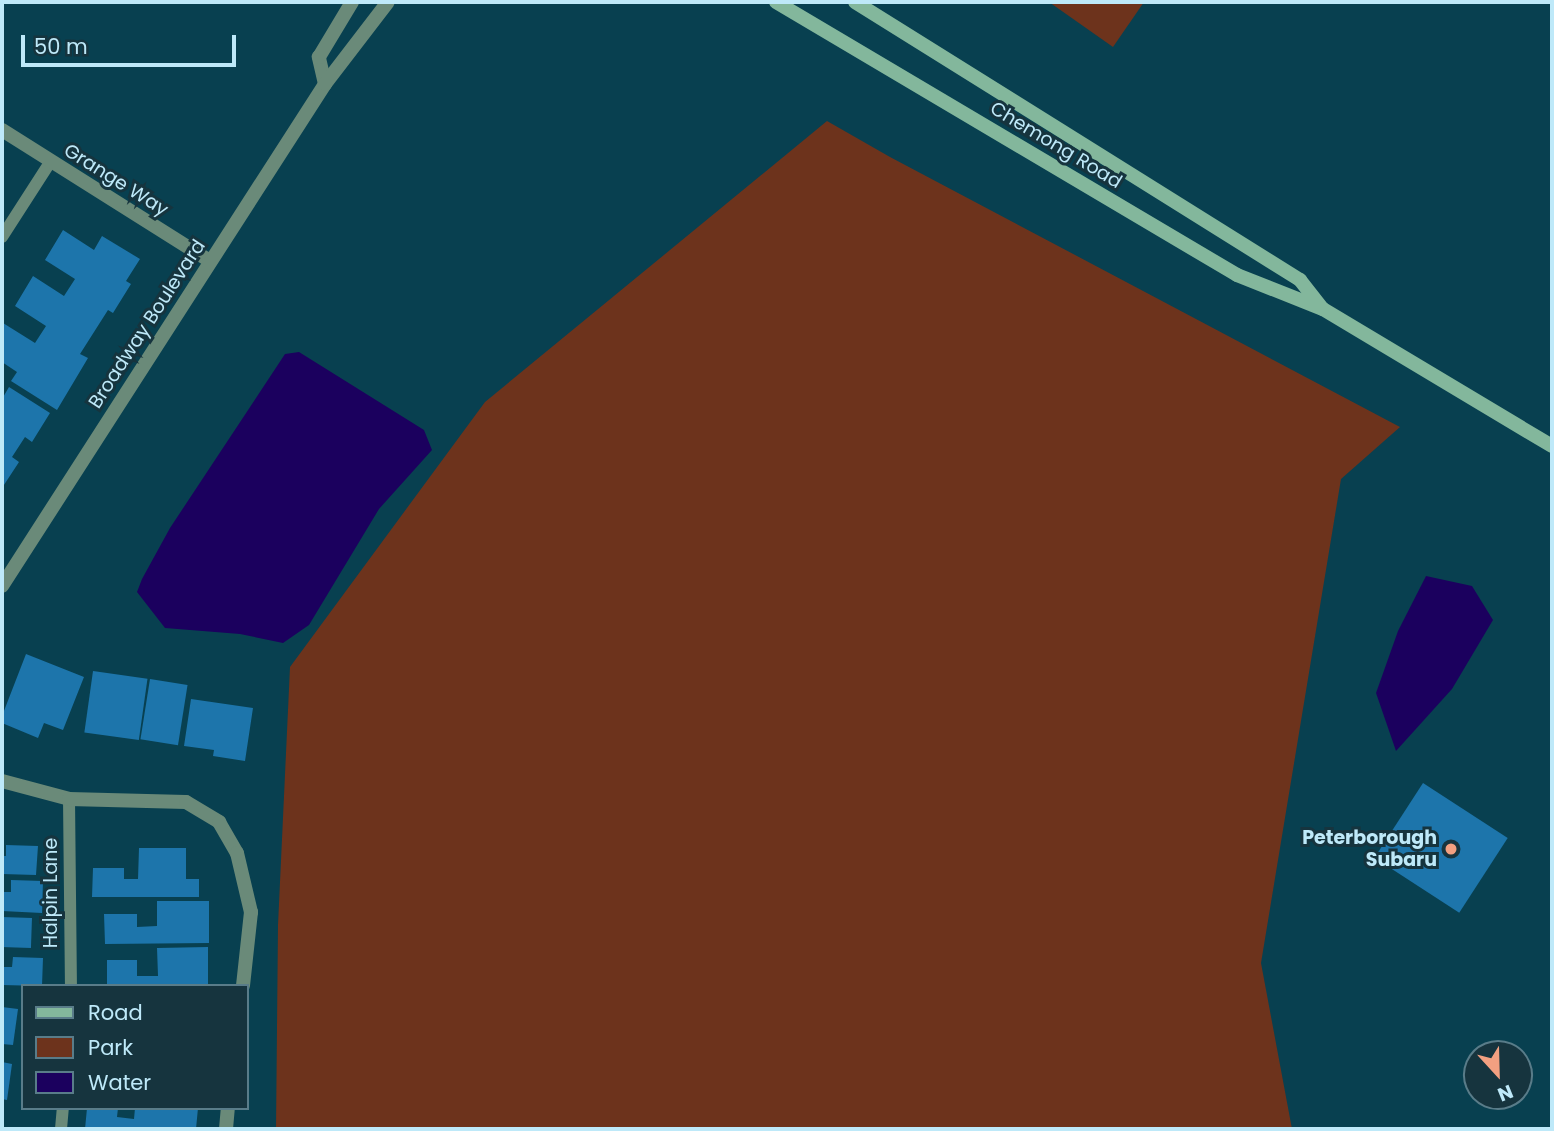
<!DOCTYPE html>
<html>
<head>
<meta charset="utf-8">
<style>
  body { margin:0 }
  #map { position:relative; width:1554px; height:1131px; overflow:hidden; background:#084050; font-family:Poppins,sans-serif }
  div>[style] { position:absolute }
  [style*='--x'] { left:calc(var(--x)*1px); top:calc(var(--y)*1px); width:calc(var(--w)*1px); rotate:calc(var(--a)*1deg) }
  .green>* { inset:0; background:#6d331c }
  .water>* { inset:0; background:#1b005e }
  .building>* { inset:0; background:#1d75ab; transform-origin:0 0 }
  .service>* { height:12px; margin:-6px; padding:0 6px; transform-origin:6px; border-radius:6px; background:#6a8a79 }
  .minor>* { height:14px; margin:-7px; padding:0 7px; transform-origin:7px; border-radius:7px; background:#6a8a79 }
  .secondary>* { height:14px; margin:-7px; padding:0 7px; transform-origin:7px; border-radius:7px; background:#83b79c }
  .dots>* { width:19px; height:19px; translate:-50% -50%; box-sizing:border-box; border:4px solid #16343e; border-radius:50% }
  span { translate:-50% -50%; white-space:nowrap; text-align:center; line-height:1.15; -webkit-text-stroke:6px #16343e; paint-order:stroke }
  .street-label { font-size:19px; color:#bee9f9 }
  .poi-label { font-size:19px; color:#bee9f9; font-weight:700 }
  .right { translate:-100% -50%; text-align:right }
  .frame { position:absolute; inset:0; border:4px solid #bee9f9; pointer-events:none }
  .legend { position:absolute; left:21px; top:984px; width:228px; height:126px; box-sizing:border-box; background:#16343e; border:2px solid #597c89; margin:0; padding:9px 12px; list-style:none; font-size:21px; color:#bee9f9 }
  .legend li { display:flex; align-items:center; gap:14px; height:35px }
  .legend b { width:35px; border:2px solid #597c89 }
  .north { position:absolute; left:1463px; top:1040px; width:70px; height:70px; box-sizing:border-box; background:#16343e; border:2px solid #597c89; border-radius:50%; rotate:158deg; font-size:19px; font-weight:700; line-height:28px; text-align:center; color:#bee9f9 }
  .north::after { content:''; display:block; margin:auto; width:24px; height:32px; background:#f2a081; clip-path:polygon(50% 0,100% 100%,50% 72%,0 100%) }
  .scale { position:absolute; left:21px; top:35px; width:215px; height:32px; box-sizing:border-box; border:4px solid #bee9f9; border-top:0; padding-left:9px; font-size:21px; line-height:24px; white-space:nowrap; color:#bee9f9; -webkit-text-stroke:5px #16343e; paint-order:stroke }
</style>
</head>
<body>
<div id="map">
  <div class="green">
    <i style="clip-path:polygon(1049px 2px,1144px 2px,1113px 47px)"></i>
    <i style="clip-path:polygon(827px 121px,890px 157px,1400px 427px,1341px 479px,1261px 963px,1292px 1129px,276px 1129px,278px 925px,290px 667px,485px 402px)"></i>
  </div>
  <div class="water">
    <i style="clip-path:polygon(299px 352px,424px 430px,432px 450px,379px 509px,309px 625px,283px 643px,240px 634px,165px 628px,137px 592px,142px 579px,170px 528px,285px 354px)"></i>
    <i style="clip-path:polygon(1426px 576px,1472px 586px,1493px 620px,1452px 689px,1396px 751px,1376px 693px,1398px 631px)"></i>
  </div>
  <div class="building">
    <i style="clip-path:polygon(63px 230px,94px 250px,102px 236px,140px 259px,126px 281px,131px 284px,113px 313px,108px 310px,80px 354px,88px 358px,57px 410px,11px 381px,17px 372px,2px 362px,2px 326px,3px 323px,35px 343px,46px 326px,15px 306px,33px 276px,64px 296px,75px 279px,45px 260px)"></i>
    <i style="clip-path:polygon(9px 387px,50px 413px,32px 442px,25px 437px,12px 457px,19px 462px,2px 488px,2px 399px)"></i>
    <i style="clip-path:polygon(26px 654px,84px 677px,63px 730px,44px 723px,38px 738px,2px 723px,2px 716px)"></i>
    <i style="left:93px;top:671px;width:55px;height:62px;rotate:8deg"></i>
    <i style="left:150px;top:679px;width:38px;height:61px;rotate:9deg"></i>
    <i style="clip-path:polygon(191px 699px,253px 708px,245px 761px,213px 756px,214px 750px,184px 746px)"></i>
    <i style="left:1423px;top:783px;width:101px;height:89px;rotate:33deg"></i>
    <i style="clip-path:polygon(6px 845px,38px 846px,36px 875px,2px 874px,2px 856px,6px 856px)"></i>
    <i style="clip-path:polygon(139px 848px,186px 848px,186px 879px,199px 879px,199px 897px,92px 897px,93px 868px,124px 868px,124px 879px,138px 879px)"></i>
    <i style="clip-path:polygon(11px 880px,43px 881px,42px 913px,2px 911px,2px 892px,11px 892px)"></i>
    <i style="clip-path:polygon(157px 901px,209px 901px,209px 943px,105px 944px,104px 914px,137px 914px,137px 927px,157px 926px)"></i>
    <i style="left:2px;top:917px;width:30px;height:30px;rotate:2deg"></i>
    <i style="clip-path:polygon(208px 947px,208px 986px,107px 986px,107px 960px,137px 960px,137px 976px,158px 976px,157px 948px)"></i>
    <i style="clip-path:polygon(13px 957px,43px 958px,42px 986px,2px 985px,2px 967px,12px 967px)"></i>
    <i style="clip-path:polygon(2px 1007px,18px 1009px,13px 1045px,2px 1044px)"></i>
    <i style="clip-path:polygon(2px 1062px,12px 1064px,7px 1100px,2px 1099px)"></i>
    <i style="clip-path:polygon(87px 1108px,118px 1108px,117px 1117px,134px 1119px,135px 1108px,198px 1108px,196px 1129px,85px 1129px)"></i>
  </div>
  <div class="service">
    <i style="--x:2;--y:237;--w:90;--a:-57.2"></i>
    <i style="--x:69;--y:799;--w:187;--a:89.4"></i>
    <i style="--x:61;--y:1129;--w:21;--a:-85"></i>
  </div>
  <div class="minor">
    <i style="--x:325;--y:84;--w:28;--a:-103"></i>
    <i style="--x:319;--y:57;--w:64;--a:-59"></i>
    <i style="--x:2;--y:130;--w:246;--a:32.2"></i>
    <i style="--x:2;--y:586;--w:597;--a:-57.24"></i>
    <i style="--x:325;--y:84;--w:103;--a:-52.5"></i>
    <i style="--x:2;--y:781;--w:69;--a:15"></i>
    <i style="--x:69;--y:799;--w:117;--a:1.5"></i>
    <i style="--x:186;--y:802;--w:39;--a:31"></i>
    <i style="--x:219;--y:822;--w:36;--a:60"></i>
    <i style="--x:237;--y:853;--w:61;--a:76.7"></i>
    <i style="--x:251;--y:912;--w:74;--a:96.2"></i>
    <i style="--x:226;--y:1129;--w:21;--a:-85"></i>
  </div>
  <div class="secondary">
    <i style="--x:776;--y:2;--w:536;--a:30.63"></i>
    <i style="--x:1237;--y:275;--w:92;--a:21.6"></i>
    <i style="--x:1323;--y:309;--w:267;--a:30.9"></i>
    <i style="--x:855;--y:2;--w:525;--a:31.99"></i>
    <i style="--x:1300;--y:280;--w:36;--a:52"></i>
  </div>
  <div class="dots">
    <i style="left:1451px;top:849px;background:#f2a081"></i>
  </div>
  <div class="street-label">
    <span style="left:1056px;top:145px;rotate:31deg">Chemong Road</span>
    <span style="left:116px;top:180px;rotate:32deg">Grange Way</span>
    <span style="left:147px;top:324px;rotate:-57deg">Broadway Boulevard</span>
    <span style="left:51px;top:893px;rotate:-90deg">Halpin Lane</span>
  </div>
  <div class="poi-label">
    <span class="right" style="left:1437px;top:849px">Peterborough<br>Subaru</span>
  </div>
  <div class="frame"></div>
  <ul class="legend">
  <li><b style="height:9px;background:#83b79c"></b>Road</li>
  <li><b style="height:19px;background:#6d331c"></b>Park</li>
  <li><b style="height:19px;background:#1b005e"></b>Water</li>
  </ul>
  <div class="north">N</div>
  <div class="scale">50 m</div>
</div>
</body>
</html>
